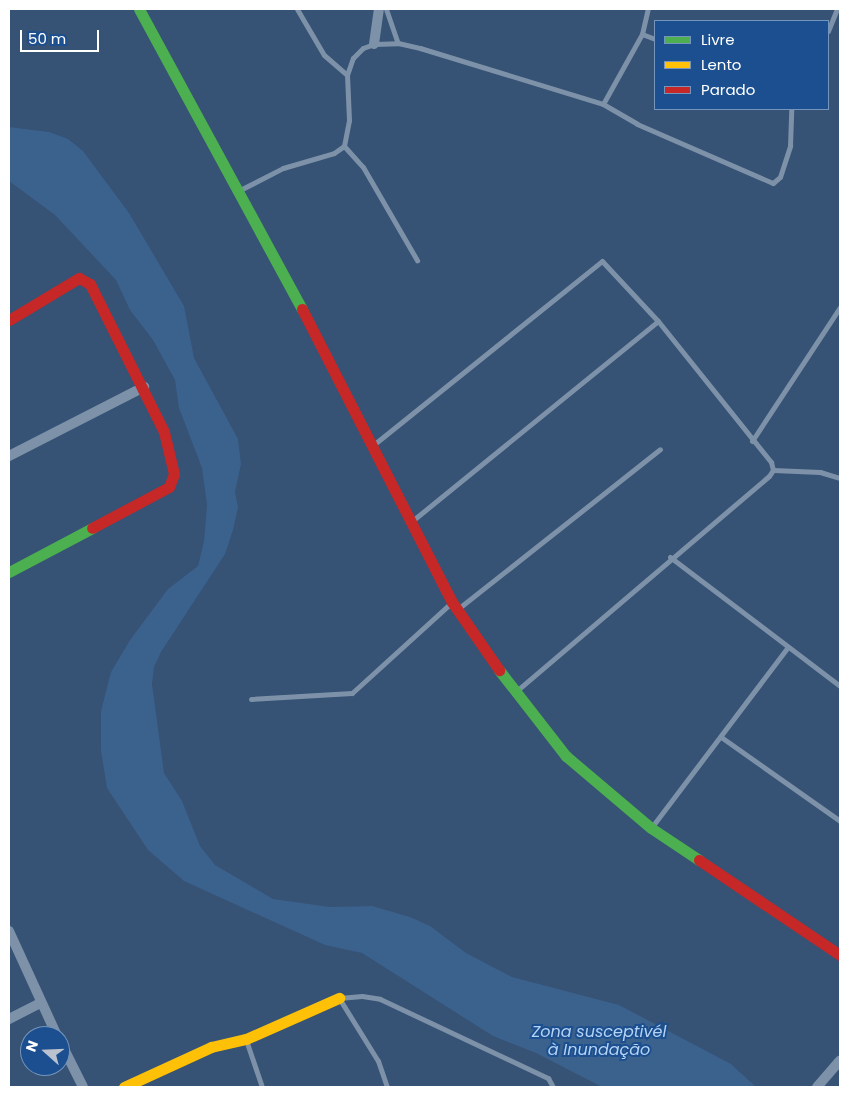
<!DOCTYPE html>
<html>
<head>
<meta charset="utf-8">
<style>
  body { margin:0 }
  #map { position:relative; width:849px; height:1096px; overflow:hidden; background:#365274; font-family:Poppins,sans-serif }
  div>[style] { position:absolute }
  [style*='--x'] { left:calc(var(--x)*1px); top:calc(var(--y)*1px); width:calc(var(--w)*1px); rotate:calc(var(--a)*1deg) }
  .water>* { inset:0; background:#3b618d }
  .lane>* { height:5px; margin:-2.5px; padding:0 2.5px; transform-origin:2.5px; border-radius:2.5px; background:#7d92a8 }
  .street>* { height:10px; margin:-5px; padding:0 5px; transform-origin:5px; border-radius:5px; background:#7d92a8 }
  .fast>* { height:11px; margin:-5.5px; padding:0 5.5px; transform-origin:5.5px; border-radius:5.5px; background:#4caf50 }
  .slow>* { height:11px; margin:-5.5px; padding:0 5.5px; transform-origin:5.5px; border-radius:5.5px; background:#ffc107 }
  .jam>* { height:11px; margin:-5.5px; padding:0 5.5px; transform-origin:5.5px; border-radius:5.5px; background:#c62828 }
  span { translate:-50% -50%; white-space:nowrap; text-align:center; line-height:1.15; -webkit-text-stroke:4px #1b4f8f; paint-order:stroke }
  .water-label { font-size:16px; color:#b5d3f5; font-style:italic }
  .frame { position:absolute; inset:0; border:10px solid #fff; pointer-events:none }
  .legend { position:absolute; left:654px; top:20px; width:175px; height:90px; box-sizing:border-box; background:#1b4f8f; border:1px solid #7695bc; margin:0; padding:6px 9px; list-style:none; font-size:15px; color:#fff }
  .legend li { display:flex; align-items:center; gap:10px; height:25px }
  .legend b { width:25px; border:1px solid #7695bc }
  .north { position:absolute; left:20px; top:1026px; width:50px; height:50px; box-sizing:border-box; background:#1b4f8f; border:1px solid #7695bc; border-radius:50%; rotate:290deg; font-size:14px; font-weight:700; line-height:20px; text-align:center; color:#fff }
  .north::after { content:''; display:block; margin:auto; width:18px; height:22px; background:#b9c2ce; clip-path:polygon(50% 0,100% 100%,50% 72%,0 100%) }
  .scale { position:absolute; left:20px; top:30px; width:79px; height:22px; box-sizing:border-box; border:2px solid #fff; border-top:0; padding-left:6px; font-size:15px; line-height:18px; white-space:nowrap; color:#fff; -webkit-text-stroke:4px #1b4f8f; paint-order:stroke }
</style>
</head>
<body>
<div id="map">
  <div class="water">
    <i style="clip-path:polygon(9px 127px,49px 132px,68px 139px,83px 151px,129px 213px,184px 306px,194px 358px,238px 439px,241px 464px,235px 492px,238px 507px,233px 530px,225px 554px,161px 652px,154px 667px,152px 684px,164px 773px,182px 801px,200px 846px,215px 865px,273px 899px,330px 907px,372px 906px,410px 917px,430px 926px,466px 953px,512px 977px,619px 1005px,731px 1064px,756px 1087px,602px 1087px,536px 1053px,493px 1036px,362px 953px,325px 945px,184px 881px,148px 850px,107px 788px,101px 751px,101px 711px,111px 672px,130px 640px,168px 589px,198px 566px,204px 541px,207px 505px,202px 468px,179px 408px,175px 380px,153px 340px,130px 310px,116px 280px,55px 215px,9px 181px)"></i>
  </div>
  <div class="lane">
    <i style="--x:297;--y:9;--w:53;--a:59.6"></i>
    <i style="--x:324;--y:55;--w:30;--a:41"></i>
    <i style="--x:386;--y:9;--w:36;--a:71"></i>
    <i style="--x:828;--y:31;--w:24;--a:-68"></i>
    <i style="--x:642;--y:34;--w:14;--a:21"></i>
    <i style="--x:603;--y:104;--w:80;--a:-60.9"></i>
    <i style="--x:642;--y:34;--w:26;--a:-77"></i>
    <i style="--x:344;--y:146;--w:28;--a:48"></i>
    <i style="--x:363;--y:167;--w:108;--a:59.9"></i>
    <i style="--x:240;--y:190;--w:48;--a:-27.1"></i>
    <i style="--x:283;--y:168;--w:53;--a:-16.4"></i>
    <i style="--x:334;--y:153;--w:12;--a:-35"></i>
    <i style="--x:344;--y:146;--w:26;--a:-79"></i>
    <i style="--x:349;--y:120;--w:45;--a:-92.5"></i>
    <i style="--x:347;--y:75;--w:18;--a:-71"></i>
    <i style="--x:353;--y:58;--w:14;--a:-45"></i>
    <i style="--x:363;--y:48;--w:12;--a:-20"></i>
    <i style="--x:374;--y:44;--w:24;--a:-2"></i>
    <i style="--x:398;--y:43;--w:23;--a:13"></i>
    <i style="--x:420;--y:48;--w:191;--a:17"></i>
    <i style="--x:603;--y:104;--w:39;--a:30"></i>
    <i style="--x:637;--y:124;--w:148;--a:23.5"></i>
    <i style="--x:773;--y:183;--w:9;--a:-41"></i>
    <i style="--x:780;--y:177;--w:33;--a:-72"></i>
    <i style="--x:790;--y:146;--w:37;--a:-88"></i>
    <i style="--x:752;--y:441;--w:160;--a:-56.7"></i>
    <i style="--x:372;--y:446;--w:295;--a:-38.8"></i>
    <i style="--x:602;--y:261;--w:82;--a:47"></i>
    <i style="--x:658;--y:321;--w:181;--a:51.3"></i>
    <i style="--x:771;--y:462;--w:8;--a:76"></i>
    <i style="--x:773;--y:470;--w:7;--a:124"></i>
    <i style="--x:769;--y:476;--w:335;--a:139.6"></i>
    <i style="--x:773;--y:470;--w:47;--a:2.4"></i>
    <i style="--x:820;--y:472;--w:21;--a:17"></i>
    <i style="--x:412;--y:521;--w:317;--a:-39.1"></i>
    <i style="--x:670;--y:557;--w:213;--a:37.2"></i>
    <i style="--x:459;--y:608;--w:256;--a:-38.3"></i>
    <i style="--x:251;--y:699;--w:101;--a:-3.4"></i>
    <i style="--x:352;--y:693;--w:134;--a:-42.3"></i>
    <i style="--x:721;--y:737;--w:146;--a:35.2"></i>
    <i style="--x:651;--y:828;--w:226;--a:-52.9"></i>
    <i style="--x:246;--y:1040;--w:50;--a:71.2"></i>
    <i style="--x:387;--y:1087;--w:28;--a:-109"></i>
    <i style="--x:378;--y:1061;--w:74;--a:-121.8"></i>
    <i style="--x:339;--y:998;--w:23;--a:-5"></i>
    <i style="--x:362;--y:996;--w:18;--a:9"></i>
    <i style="--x:380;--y:999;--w:186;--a:25.2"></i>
    <i style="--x:548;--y:1078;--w:10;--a:61"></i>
  </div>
  <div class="street">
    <i style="--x:374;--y:44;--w:35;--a:-82"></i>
    <i style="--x:9;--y:456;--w:152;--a:-27.1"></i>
    <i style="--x:9;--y:931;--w:115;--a:65.4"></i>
    <i style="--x:9;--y:1019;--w:36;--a:-27"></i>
    <i style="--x:60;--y:1041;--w:51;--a:63.4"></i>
    <i style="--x:817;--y:1087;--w:35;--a:-49"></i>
  </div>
  <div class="fast">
    <i style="--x:139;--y:9;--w:341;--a:61.5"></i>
    <i style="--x:9;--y:572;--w:94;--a:-27.9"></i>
    <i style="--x:499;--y:670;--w:109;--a:52.1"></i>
    <i style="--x:566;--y:756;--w:111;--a:40.3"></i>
    <i style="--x:651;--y:828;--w:58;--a:33.7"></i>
  </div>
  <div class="slow">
    <i style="--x:124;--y:1087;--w:96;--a:-24.7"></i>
    <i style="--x:211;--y:1047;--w:36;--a:-13"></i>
    <i style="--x:246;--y:1039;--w:102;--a:-23.8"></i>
  </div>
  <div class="jam">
    <i style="--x:302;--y:309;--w:329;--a:62.9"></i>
    <i style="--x:452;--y:602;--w:83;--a:55.3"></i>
    <i style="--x:9;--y:320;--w:82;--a:-31"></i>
    <i style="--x:79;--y:278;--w:13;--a:29"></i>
    <i style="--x:90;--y:284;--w:165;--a:63.4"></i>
    <i style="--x:164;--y:432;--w:43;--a:76.6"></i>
    <i style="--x:174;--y:474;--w:14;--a:111"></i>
    <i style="--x:169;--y:487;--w:87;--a:152"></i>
    <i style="--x:699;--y:860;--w:170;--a:34"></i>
  </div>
  <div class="water-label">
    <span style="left:599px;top:1041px">Zona susceptivél<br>à Inundação</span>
  </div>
  <div class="frame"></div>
  <ul class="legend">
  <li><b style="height:6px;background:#4caf50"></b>Livre</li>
  <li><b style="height:6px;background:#ffc107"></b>Lento</li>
  <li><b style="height:6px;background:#c62828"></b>Parado</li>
  </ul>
  <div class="north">N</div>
  <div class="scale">50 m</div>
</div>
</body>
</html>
